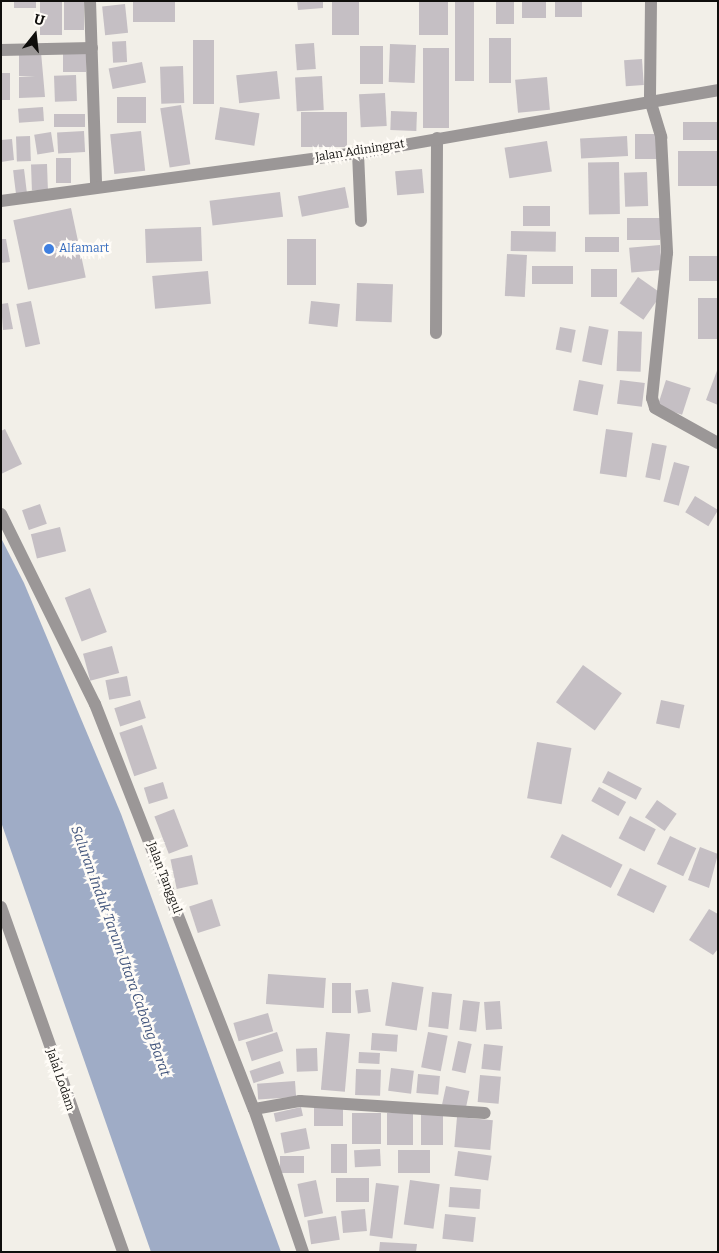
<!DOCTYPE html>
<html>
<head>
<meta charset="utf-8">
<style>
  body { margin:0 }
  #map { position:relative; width:719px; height:1253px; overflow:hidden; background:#f2efe8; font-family:Bitter,serif }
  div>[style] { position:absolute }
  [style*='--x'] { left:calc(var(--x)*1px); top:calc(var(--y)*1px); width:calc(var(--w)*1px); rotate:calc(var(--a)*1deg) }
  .water>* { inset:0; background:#9facc6 }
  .building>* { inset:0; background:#c5bfc4; transform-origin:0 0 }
  .minor>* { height:12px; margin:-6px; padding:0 6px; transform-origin:6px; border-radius:6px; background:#9b9797 }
  .tertiary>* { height:12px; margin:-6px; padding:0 6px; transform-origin:6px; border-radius:6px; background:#9b9797 }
  .dots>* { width:14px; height:14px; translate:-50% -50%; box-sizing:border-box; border:2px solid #fffcf7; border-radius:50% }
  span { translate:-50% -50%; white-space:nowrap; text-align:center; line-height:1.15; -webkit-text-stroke:5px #fffcf7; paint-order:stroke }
  .street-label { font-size:12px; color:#0f0e0c }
  .shop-label { font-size:12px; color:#366cbe }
  .left { translate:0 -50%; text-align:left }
  .water-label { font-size:14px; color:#41547c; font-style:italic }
  .frame { position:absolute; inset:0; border:2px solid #0f0e0c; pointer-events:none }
  .north { position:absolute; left:10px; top:10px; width:50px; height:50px; -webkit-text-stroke:4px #fffcf7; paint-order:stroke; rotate:16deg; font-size:14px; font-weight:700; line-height:20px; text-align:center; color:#0f0e0c }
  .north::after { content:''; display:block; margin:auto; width:18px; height:22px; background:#0f0e0c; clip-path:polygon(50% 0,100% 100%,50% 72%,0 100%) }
</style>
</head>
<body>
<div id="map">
  <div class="water">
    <i style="clip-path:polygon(1px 538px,24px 583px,121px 814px,281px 1252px,151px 1252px,1px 822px)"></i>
  </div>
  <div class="building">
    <i style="left:14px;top:1px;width:22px;height:7px"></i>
    <i style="left:40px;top:1px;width:22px;height:34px"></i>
    <i style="left:64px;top:1px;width:20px;height:29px"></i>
    <i style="left:133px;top:1px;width:42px;height:21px"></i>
    <i style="clip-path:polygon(297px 1px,323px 1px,323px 8px,298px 10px)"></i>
    <i style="left:332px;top:1px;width:27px;height:34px"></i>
    <i style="left:419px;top:1px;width:29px;height:34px"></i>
    <i style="left:455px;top:1px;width:19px;height:80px"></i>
    <i style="left:496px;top:1px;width:18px;height:23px"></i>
    <i style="left:522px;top:1px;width:24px;height:17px"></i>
    <i style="left:555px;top:1px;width:27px;height:16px"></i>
    <i style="left:125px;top:4px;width:29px;height:23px;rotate:84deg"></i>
    <i style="left:489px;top:38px;width:22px;height:45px"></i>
    <i style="left:193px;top:40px;width:21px;height:64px"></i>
    <i style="left:126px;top:41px;width:21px;height:14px;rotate:87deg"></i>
    <i style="left:314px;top:43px;width:26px;height:19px;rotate:86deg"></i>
    <i style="left:390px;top:44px;width:26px;height:38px;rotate:2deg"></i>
    <i style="left:383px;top:46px;width:38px;height:23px;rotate:90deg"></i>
    <i style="left:423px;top:48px;width:26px;height:80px"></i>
    <i style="clip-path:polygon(19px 52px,41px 52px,45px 97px,19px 98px,19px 77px,35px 77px,19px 76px)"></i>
    <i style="left:63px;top:52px;width:23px;height:20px"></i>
    <i style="left:642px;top:59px;width:26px;height:18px;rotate:86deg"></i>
    <i style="left:142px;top:62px;width:21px;height:34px;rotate:79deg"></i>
    <i style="left:183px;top:66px;width:37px;height:23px;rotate:88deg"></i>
    <i style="left:277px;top:71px;width:28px;height:41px;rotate:84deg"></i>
    <i style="left:1px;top:73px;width:9px;height:27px"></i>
    <i style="left:76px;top:75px;width:26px;height:22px;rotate:88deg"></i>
    <i style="left:322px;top:76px;width:34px;height:27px;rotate:87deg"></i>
    <i style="left:547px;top:77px;width:33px;height:32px;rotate:85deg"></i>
    <i style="left:385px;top:93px;width:33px;height:26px;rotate:87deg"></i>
    <i style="left:117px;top:97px;width:29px;height:26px"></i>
    <i style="left:181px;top:105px;width:60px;height:21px;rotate:81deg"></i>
    <i style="left:43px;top:107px;width:14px;height:25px;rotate:86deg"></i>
    <i style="left:220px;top:107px;width:40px;height:33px;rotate:9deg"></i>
    <i style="left:391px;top:111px;width:26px;height:19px;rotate:2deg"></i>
    <i style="left:301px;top:112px;width:46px;height:35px"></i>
    <i style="left:85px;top:114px;width:13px;height:31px;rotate:90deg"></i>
    <i style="left:718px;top:122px;width:18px;height:35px;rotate:90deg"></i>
    <i style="left:84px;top:131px;width:21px;height:27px;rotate:87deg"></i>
    <i style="left:141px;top:131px;width:40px;height:31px;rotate:84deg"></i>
    <i style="left:51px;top:132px;width:20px;height:17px;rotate:81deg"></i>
    <i style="left:659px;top:134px;width:25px;height:24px;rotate:90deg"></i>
    <i style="left:30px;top:136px;width:25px;height:14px;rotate:88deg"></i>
    <i style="left:627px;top:136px;width:20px;height:47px;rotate:87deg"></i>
    <i style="clip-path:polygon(12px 139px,14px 160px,1px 162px,1px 140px)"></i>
    <i style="left:547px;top:141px;width:31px;height:43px;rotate:81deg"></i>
    <i style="left:718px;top:151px;width:35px;height:40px;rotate:90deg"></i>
    <i style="left:56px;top:158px;width:15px;height:25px"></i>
    <i style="left:619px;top:162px;width:52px;height:31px;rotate:89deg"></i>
    <i style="left:47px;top:164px;width:26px;height:16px;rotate:88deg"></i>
    <i style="left:24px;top:169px;width:26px;height:11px;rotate:83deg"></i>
    <i style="left:422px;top:169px;width:24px;height:27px;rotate:85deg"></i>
    <i style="left:647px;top:172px;width:34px;height:23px;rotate:88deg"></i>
    <i style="left:345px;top:187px;width:21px;height:48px;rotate:79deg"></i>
    <i style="left:280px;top:192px;width:25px;height:71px;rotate:83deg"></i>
    <i style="left:550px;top:206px;width:20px;height:27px;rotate:90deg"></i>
    <i style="left:71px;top:208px;width:71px;height:59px;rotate:78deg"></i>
    <i style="left:660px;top:218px;width:22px;height:33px;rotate:90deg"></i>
    <i style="left:201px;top:227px;width:34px;height:56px;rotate:88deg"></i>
    <i style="left:511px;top:231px;width:45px;height:20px;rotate:1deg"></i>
    <i style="left:585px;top:237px;width:34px;height:15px"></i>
    <i style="clip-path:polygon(1px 239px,6px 239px,10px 262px,1px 263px)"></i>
    <i style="left:287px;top:239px;width:29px;height:46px"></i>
    <i style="left:660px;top:245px;width:25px;height:31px;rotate:85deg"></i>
    <i style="left:507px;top:254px;width:20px;height:42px;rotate:3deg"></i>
    <i style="left:718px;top:256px;width:25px;height:29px;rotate:90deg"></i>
    <i style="left:532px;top:266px;width:41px;height:18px"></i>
    <i style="left:617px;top:269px;width:28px;height:26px;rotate:90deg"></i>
    <i style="left:208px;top:271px;width:33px;height:56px;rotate:85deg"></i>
    <i style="left:638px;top:277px;width:29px;height:32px;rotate:35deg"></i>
    <i style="left:357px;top:283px;width:36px;height:38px;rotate:2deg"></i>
    <i style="left:698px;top:298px;width:20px;height:41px"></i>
    <i style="left:31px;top:301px;width:44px;height:15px;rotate:78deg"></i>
    <i style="left:311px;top:301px;width:29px;height:23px;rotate:6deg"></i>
    <i style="clip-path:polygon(8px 303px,13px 329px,3px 330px,1px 304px)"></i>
    <i style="left:589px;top:326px;width:20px;height:36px;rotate:11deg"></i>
    <i style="left:560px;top:327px;width:16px;height:23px;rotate:11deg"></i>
    <i style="left:618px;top:331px;width:24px;height:40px;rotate:2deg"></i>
    <i style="clip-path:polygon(718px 368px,718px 405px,706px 400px)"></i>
    <i style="left:579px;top:380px;width:25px;height:31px;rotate:11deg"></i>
    <i style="left:620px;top:380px;width:25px;height:24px;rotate:7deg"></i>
    <i style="left:666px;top:380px;width:26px;height:28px;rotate:18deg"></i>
    <i style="clip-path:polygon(5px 429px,22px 464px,1px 474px,1px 431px)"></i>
    <i style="left:606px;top:429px;width:27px;height:45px;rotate:8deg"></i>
    <i style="left:652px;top:443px;width:15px;height:35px;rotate:11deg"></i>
    <i style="left:674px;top:462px;width:16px;height:41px;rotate:15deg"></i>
    <i style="left:695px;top:496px;width:27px;height:19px;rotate:31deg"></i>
    <i style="left:40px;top:504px;width:21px;height:19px;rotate:71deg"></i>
    <i style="left:60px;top:527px;width:25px;height:30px;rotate:76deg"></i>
    <i style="left:90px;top:588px;width:47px;height:27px;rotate:69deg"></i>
    <i style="left:112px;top:646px;width:28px;height:30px;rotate:75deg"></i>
    <i style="left:583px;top:665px;width:48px;height:46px;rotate:36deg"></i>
    <i style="left:127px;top:676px;width:20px;height:22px;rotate:79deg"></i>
    <i style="left:140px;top:700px;width:19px;height:27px;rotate:72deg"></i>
    <i style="left:661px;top:700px;width:24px;height:24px;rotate:12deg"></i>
    <i style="left:142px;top:725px;width:46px;height:24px;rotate:71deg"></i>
    <i style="left:537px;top:742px;width:35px;height:57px;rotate:10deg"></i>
    <i style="left:608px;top:771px;width:38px;height:13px;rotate:27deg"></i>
    <i style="left:163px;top:782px;width:17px;height:20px;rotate:73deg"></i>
    <i style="left:599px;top:787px;width:31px;height:16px;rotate:29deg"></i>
    <i style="left:657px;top:800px;width:24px;height:21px;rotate:35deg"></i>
    <i style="left:174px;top:809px;width:40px;height:21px;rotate:69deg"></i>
    <i style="left:630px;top:816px;width:29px;height:25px;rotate:27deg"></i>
    <i style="left:562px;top:834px;width:68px;height:26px;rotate:27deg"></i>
    <i style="left:670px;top:836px;width:29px;height:31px;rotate:25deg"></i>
    <i style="clip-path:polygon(700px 847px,718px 854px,709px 888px,688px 880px)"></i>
    <i style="left:192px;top:855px;width:30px;height:22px;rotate:78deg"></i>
    <i style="left:630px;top:868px;width:41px;height:30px;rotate:26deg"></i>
    <i style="left:212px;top:899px;width:28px;height:24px;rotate:72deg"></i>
    <i style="clip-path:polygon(709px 909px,718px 914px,718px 949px,713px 955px,689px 940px)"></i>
    <i style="left:268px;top:974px;width:58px;height:30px;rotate:4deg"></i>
    <i style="left:392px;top:982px;width:32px;height:44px;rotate:9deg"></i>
    <i style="left:332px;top:983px;width:19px;height:30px"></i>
    <i style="left:368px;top:989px;width:23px;height:13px;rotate:83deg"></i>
    <i style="left:432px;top:992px;width:20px;height:35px;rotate:6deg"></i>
    <i style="left:463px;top:1000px;width:17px;height:30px;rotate:7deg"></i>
    <i style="left:500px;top:1001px;width:28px;height:16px;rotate:86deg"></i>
    <i style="left:268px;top:1013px;width:19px;height:36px;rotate:74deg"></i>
    <i style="left:277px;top:1032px;width:20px;height:33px;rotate:72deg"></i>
    <i style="left:326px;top:1032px;width:24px;height:58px;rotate:5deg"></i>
    <i style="left:428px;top:1032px;width:20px;height:36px;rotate:11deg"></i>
    <i style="left:372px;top:1033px;width:26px;height:17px;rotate:4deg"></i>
    <i style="left:458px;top:1041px;width:14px;height:30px;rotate:12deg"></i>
    <i style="left:484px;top:1044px;width:19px;height:25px;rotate:6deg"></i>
    <i style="left:317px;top:1048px;width:23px;height:21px;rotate:88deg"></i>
    <i style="left:359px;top:1052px;width:21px;height:11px;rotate:3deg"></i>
    <i style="left:280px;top:1061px;width:13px;height:32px;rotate:72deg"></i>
    <i style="left:391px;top:1068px;width:23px;height:23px;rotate:7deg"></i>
    <i style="left:356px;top:1069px;width:25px;height:26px;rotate:2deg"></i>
    <i style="left:418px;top:1074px;width:22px;height:19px;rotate:5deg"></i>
    <i style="left:480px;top:1075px;width:21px;height:27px;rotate:5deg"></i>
    <i style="left:295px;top:1081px;width:16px;height:38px;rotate:86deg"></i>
    <i style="left:446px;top:1086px;width:24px;height:19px;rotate:12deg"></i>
    <i style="left:301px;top:1107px;width:9px;height:28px;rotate:77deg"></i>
    <i style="left:314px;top:1107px;width:29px;height:19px"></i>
    <i style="left:352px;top:1113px;width:29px;height:31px"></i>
    <i style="left:387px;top:1113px;width:26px;height:32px"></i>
    <i style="left:421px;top:1113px;width:22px;height:32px"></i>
    <i style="left:457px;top:1117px;width:36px;height:30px;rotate:5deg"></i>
    <i style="left:306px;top:1128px;width:21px;height:26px;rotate:79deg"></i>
    <i style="left:331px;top:1144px;width:16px;height:29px"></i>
    <i style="left:380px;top:1149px;width:17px;height:26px;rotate:87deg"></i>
    <i style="left:430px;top:1150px;width:23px;height:32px;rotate:90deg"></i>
    <i style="left:458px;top:1151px;width:34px;height:25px;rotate:8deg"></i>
    <i style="left:280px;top:1156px;width:24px;height:17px"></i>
    <i style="left:336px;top:1178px;width:33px;height:24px"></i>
    <i style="left:316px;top:1180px;width:34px;height:19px;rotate:78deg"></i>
    <i style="left:410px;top:1180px;width:30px;height:45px;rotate:8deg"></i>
    <i style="left:376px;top:1183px;width:23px;height:53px;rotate:7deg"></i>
    <i style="left:450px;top:1187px;width:31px;height:20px;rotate:4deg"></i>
    <i style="left:365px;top:1209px;width:22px;height:24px;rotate:85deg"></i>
    <i style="left:445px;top:1214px;width:31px;height:25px;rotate:6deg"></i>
    <i style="left:336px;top:1216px;width:24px;height:29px;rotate:81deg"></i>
    <i style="clip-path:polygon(380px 1242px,417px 1244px,416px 1252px,379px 1252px)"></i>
  </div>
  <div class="minor">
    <i style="--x:90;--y:1;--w:185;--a:88.1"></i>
    <i style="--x:651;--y:1;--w:99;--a:90.6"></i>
    <i style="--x:650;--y:100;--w:39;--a:73"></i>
    <i style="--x:661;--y:137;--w:116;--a:87"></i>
    <i style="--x:667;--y:253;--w:146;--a:95.9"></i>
    <i style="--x:652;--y:398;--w:10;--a:73"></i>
    <i style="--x:655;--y:408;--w:72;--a:29.1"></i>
    <i style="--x:1;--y:50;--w:91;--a:-1.3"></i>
    <i style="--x:358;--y:153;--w:68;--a:87.5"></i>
    <i style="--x:436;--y:333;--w:195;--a:-89.7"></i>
    <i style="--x:1;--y:907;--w:366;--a:70.5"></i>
    <i style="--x:254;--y:1109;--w:47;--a:-9.9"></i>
    <i style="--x:300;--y:1101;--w:185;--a:3.7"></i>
  </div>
  <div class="tertiary">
    <i style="--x:1;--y:201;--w:360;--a:-7.7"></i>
    <i style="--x:358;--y:153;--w:365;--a:-9.9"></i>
    <i style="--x:1;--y:514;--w:212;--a:63.7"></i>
    <i style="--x:95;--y:704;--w:435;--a:68.6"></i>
    <i style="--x:254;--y:1109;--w:151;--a:71.1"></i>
  </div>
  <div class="dots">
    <i style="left:49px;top:249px;background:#3f7fe0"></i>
  </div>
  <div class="street-label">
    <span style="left:360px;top:151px;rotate:-9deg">Jalan Adiningrat</span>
    <span style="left:164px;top:878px;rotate:69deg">Jalan Tanggul</span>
    <span style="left:60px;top:1080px;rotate:71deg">Jalal Lodam</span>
  </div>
  <div class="shop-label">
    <span class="left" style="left:59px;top:249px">Alfamart</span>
  </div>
  <div class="water-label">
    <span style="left:120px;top:951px;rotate:70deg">Saluran Induk Tarum Utara Cabang Barat</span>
  </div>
  <div class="frame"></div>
  <div class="north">U</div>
</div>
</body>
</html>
